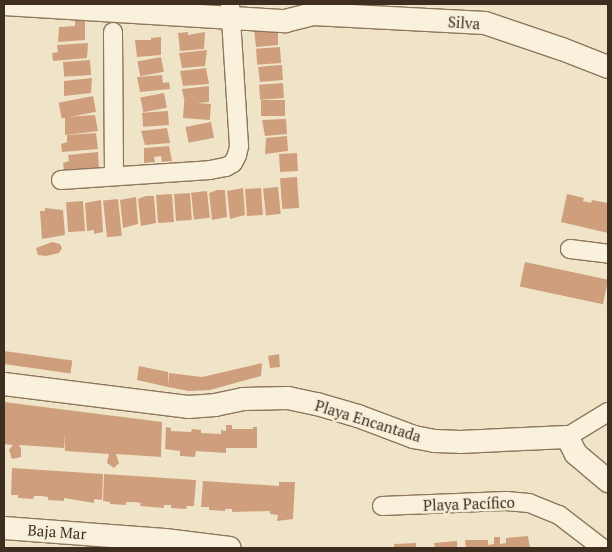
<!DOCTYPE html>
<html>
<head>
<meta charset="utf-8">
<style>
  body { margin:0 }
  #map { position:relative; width:612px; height:552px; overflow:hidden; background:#f0e4c8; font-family:"PT Serif",serif }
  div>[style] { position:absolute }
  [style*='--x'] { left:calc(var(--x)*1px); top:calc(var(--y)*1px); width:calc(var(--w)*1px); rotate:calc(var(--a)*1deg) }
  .building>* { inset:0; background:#cf9f7d; transform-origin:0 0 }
  .roads { filter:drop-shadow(1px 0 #8d765c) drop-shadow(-1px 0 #8d765c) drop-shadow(0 1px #8d765c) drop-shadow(0 -1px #8d765c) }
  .minor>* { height:18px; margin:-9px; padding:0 9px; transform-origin:9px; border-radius:9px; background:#faf1dc }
  .tertiary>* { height:22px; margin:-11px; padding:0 11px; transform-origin:11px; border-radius:11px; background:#faf1dc }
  span { translate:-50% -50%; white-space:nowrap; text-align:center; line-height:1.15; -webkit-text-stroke:5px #f7eed8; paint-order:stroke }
  .street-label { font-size:15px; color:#3d2e20 }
  .frame { position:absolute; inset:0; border:5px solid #3d2e20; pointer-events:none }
</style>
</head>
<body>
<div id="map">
  <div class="building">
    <i style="clip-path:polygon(75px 20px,85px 20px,85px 40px,58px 42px,59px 27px,75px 26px)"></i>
    <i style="clip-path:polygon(254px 30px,278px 31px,278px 45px,256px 47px)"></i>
    <i style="clip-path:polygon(188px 32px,188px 35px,205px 32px,204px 49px,180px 51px,178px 33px)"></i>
    <i style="clip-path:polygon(161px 37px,161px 55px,137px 57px,135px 40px,151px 40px,151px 38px)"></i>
    <i style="clip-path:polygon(88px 43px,87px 58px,53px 61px,52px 53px,58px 52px,57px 45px)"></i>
    <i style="left:280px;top:47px;width:16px;height:24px;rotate:86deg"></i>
    <i style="clip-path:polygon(207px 50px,205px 66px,182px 68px,179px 53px)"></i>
    <i style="left:161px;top:57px;width:15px;height:24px;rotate:79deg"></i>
    <i style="left:90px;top:60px;width:15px;height:27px;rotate:86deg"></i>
    <i style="clip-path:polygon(279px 65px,282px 65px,283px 80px,260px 82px,258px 67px)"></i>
    <i style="clip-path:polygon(206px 68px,209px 84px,183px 86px,180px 71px)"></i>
    <i style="clip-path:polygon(162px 75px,163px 83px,169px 82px,170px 89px,140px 92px,137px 77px)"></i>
    <i style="clip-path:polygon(92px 78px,91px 93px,64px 96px,64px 81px)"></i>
    <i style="left:283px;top:83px;width:15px;height:24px;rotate:86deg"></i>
    <i style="clip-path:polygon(209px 86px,209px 102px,185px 104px,182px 89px)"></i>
    <i style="left:164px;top:93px;width:15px;height:24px;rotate:79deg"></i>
    <i style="left:93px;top:96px;width:16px;height:35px;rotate:79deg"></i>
    <i style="left:285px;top:100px;width:16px;height:24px;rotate:90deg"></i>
    <i style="left:211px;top:104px;width:16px;height:27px;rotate:94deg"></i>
    <i style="left:168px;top:111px;width:14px;height:26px;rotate:86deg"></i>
    <i style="clip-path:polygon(95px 115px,98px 131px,65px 135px,65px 117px)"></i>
    <i style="clip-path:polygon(284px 119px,286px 119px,287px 134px,265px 136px,262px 120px)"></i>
    <i style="left:211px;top:122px;width:16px;height:26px;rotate:79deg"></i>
    <i style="clip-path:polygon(167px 128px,170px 143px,145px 145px,141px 131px)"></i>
    <i style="clip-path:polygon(96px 133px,98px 149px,62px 152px,61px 144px,67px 142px,67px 135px)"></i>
    <i style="clip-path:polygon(287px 136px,288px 151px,265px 154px,266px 138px)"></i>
    <i style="clip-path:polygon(169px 146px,172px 161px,162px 162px,161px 156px,154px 157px,155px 162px,144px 163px,144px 148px)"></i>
    <i style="clip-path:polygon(98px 152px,99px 168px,64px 171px,63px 163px,69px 161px,68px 155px)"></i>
    <i style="left:297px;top:153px;width:18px;height:18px;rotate:87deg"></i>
    <i style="left:297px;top:177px;width:31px;height:17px;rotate:86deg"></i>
    <i style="left:278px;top:187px;width:27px;height:15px;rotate:84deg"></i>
    <i style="clip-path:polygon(243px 188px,245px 215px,230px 219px,227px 191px)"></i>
    <i style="left:261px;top:188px;width:27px;height:16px;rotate:86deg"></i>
    <i style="clip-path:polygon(217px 190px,225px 190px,227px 217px,212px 220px,209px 193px)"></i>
    <i style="left:207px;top:191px;width:27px;height:16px;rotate:84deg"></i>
    <i style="left:190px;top:193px;width:27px;height:16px;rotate:86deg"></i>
    <i style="left:172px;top:194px;width:28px;height:16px;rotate:86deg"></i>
    <i style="clip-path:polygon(567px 194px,584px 198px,583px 201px,591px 203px,592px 200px,608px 203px,608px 233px,561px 222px)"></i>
    <i style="clip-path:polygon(146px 196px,154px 196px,156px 223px,141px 226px,138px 199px)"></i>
    <i style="clip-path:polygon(136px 197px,138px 224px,123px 228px,120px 200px)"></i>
    <i style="left:118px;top:199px;width:37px;height:15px;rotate:84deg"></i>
    <i style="clip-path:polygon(101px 200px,103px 232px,94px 234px,94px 230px,87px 231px,85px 203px)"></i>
    <i style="left:83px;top:201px;width:30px;height:17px;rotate:86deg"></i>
    <i style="clip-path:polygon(45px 208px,63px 210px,65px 235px,42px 239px,40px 211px,45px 211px)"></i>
    <i style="clip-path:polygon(52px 242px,60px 244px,62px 248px,59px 253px,46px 256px,38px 255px,36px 248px)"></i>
    <i style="left:525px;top:262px;width:85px;height:25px;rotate:12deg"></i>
    <i style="left:4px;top:351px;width:69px;height:13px;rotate:8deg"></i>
    <i style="clip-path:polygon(279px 354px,280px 367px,270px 368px,268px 356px)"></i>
    <i style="clip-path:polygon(262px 363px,261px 376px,210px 390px,189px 391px,168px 387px,169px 373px,202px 377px)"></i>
    <i style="clip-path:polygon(139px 366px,168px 372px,168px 387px,137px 380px)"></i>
    <i style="clip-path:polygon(4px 402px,162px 422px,161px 457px,116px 454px,119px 463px,114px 468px,107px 463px,109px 454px,65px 451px,64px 434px,64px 448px,19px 445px,21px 449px,21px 457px,12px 459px,9px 450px,13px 445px,4px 444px)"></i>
    <i style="clip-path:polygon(226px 425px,232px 425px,232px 429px,253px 429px,253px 427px,257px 427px,257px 448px,226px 448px,226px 453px,196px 451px,195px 457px,180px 456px,180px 451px,165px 449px,166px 427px,171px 428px,171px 431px,191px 432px,192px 429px,201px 430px,201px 433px,221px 434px,221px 430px,226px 431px)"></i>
    <i style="clip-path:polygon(12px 468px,103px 474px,102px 500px,94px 499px,94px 503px,64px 498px,64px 501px,48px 500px,48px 497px,41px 496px,34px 496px,33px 499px,18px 498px,18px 495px,11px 495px)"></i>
    <i style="clip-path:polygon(104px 474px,196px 480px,194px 506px,187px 506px,186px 509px,171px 508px,171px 505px,164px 505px,164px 508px,140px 506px,141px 503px,134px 502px,126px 502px,126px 505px,110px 504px,110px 502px,103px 501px)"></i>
    <i style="clip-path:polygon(203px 481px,279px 486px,279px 482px,295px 482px,293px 519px,277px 521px,278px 515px,270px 514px,270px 511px,232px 512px,232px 509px,225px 509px,225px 511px,209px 510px,209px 507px,201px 507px)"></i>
    <i style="clip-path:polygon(528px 536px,530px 548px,466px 548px,465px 540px,488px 540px,488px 545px,494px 544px,494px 537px,500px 537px,500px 544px,506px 543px,506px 538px)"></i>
    <i style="clip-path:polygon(457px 541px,457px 548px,435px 548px,434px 543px)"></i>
    <i style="clip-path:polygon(416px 543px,416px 548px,394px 548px,394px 544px)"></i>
  </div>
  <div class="roads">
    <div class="minor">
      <i style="--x:113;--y:32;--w:144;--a:89.6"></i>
      <i style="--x:61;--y:180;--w:149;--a:-3.8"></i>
      <i style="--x:210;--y:170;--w:16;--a:-11"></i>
      <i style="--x:226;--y:167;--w:8;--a:-30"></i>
      <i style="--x:233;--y:163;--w:9;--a:-63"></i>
      <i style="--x:237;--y:155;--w:9;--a:-77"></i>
      <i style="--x:239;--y:146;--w:142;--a:-93.6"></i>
      <i style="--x:570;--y:249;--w:38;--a:7"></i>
      <i style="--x:567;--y:437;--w:48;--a:-31.4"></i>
      <i style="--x:382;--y:506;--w:124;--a:-2.3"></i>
      <i style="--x:506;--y:501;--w:23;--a:5"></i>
      <i style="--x:529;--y:503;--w:32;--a:22"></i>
      <i style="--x:559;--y:515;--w:54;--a:37.5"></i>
    </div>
    <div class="tertiary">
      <i style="--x:4;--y:4;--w:282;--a:3.5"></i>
      <i style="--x:285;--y:21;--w:29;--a:-14"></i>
      <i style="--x:313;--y:14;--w:172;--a:3"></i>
      <i style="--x:485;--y:23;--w:81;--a:18.7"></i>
      <i style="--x:562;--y:49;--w:49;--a:21.4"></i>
      <i style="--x:4;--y:384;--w:185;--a:7.1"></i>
      <i style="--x:188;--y:407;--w:27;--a:-4"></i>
      <i style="--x:215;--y:405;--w:29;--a:-12"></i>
      <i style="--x:243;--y:399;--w:45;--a:-1.3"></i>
      <i style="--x:288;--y:398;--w:30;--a:12"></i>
      <i style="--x:317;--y:404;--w:43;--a:16.3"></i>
      <i style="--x:358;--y:416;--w:60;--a:20.6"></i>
      <i style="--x:414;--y:437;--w:21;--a:11"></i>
      <i style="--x:435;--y:441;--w:25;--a:2"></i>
      <i style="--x:460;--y:442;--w:107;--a:-2.7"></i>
      <i style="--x:567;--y:437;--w:19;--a:62"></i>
      <i style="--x:576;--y:454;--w:42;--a:40.2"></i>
      <i style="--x:4;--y:528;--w:161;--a:4.3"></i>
      <i style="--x:165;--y:540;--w:65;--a:7"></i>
    </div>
  </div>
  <div class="street-label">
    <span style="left:464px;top:23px;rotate:4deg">Silva</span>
    <span style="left:368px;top:421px;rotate:17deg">Playa Encantada</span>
    <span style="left:469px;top:504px;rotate:-2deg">Playa Pacífico</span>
    <span style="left:57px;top:532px;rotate:4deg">Baja Mar</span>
  </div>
  <div class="frame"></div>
</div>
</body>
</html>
